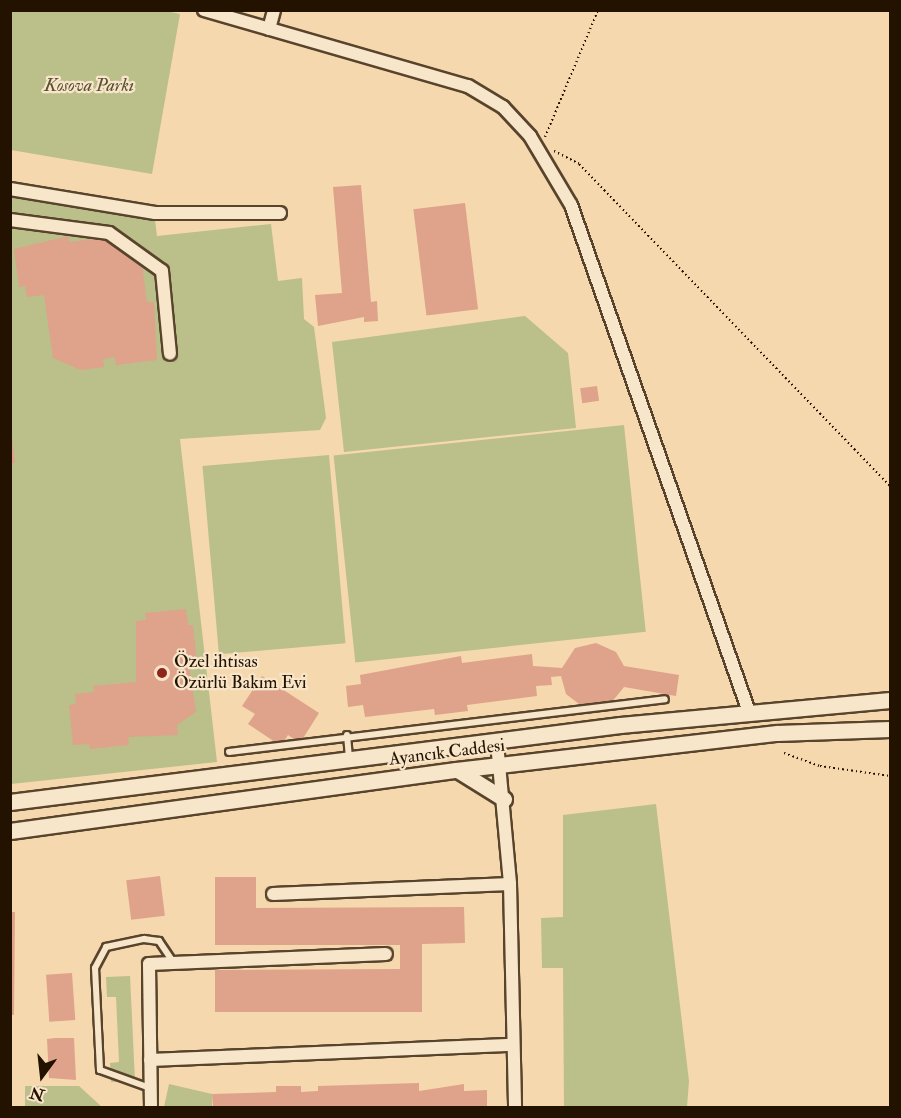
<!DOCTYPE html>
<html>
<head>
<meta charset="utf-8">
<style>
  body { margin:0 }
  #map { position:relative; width:901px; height:1118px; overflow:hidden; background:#f5d8ad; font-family:"IM FELL Double Pica",serif }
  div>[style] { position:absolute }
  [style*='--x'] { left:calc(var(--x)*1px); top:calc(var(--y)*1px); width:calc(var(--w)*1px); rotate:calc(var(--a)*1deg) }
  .green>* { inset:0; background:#bbbf8a; transform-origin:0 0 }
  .building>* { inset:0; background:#dfa28b; transform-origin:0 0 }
  .path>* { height:2px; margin-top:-1px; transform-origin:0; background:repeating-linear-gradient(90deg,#241201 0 1.5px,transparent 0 4.5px) }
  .roads { filter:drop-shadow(2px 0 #58442c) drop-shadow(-2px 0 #58442c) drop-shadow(0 2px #58442c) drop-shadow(0 -2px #58442c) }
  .service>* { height:6px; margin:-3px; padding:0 3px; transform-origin:3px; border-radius:3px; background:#f8e6ca }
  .minor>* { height:12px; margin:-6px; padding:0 6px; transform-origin:6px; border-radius:6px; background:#f8e6ca }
  .tertiary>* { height:15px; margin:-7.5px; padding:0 7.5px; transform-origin:7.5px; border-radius:7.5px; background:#f8e6ca }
  .dots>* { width:16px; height:16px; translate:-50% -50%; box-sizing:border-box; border:3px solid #f8e6ca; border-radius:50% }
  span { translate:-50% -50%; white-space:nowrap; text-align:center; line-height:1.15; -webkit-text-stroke:4.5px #f8e6ca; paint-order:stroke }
  .park-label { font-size:18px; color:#594f31; font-style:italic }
  .poi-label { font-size:18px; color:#241201 }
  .left { translate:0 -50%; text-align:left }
  .street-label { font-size:18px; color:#241201 }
  .frame { position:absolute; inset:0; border:12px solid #241201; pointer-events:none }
  .north { position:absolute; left:12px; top:1046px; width:60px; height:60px; -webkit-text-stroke:4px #f8e6ca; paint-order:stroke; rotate:195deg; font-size:16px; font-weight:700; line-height:24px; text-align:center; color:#241201 }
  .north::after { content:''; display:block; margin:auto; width:21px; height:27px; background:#241201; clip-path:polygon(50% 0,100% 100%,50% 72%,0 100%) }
</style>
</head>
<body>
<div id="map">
  <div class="green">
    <i style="clip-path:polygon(166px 11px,180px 14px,152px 174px,11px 150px,11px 11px)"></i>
    <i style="clip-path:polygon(10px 195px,155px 220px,157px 236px,271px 224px,278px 281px,302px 278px,304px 319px,314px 327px,326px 418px,320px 430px,180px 439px,217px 762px,11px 784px)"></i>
    <i style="clip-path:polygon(525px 316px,568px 353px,576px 428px,344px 452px,332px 342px)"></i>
    <i style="left:624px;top:425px;width:208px;height:292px;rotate:84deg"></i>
    <i style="left:329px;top:455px;width:189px;height:127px;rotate:85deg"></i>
    <i style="clip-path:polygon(656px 804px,689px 1081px,687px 1107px,564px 1107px,563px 968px,542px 968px,541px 918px,563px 917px,563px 815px)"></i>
    <i style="clip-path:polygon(130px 976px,135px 1081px,111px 1082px,110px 1063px,119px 1062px,116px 997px,107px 997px,106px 977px)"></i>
    <i style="clip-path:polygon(169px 1084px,212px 1094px,212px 1107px,164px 1107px)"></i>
    <i style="clip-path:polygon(25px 1086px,79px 1086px,102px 1107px,25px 1107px)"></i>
  </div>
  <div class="building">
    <i style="clip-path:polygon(361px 185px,371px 302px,377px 301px,378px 321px,364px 322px,364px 317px,318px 326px,315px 295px,342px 293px,333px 187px)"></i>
    <i style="left:465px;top:203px;width:107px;height:52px;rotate:83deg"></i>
    <i style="clip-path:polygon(69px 236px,69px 242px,111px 237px,141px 258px,147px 302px,154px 302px,157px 360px,116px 365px,115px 357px,103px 359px,104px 367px,81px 370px,53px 358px,44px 295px,27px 297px,25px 286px,19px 287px,14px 249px)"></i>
    <i style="left:597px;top:386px;width:15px;height:17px;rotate:82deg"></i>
    <i style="clip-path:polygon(10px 420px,15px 463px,10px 463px)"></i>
    <i style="clip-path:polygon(186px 609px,188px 625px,193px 625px,197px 664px,189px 665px,196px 712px,177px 725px,178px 735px,128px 737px,129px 745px,90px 749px,89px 744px,73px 745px,69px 705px,76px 704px,75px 694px,94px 692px,93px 686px,136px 682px,136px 621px,146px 620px,145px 613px)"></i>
    <i style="clip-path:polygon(596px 643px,616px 652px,624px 666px,679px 675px,676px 696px,624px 687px,611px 703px,583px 707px,566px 694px,561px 676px,551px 677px,552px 685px,536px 686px,537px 696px,467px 705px,468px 711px,435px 715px,434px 709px,365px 717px,363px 705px,348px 707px,346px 686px,361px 684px,360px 675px,461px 656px,462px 663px,532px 654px,533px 666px,562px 668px,575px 648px)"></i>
    <i style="clip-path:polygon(262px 676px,319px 713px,300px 743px,288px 735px,281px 746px,248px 724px,255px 714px,242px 706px)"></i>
    <i style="left:160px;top:876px;width:40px;height:34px;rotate:83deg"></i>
    <i style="clip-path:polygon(215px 877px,256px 877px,256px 908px,464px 907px,465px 943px,422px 944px,422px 1012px,215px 1012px,215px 970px,400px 969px,400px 945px,215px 945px)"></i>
    <i style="clip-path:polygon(10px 912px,15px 912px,14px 1015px,10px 1015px)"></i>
    <i style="left:72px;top:973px;width:47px;height:26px;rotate:86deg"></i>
    <i style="clip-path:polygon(55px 1038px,74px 1038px,76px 1080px,49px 1078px,47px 1039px)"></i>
    <i style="clip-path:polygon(419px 1083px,419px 1091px,464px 1084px,464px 1091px,487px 1090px,487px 1108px,213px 1108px,212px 1094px,276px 1092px,276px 1086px,301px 1086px,301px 1092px,318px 1091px,318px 1086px)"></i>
  </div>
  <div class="path">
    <i style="--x:545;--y:137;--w:138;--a:-67.3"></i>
    <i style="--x:554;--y:151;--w:28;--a:27"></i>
    <i style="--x:579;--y:164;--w:448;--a:46"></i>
    <i style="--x:784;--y:753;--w:38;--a:20"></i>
    <i style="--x:820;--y:766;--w:71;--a:8.1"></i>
  </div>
  <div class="roads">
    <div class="service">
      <i style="--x:347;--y:735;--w:22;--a:85"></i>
      <i style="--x:229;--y:752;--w:439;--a:-6.9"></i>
      <i style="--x:150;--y:1088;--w:53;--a:-160.2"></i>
      <i style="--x:100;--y:1070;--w:102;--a:-92.8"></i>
      <i style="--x:95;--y:968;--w:24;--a:-62"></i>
      <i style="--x:106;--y:947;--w:39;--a:-12"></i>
      <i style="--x:144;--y:939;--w:15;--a:8"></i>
      <i style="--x:159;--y:941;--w:27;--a:56"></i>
    </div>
    <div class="minor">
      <i style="--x:204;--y:10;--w:275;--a:16.1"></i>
      <i style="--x:468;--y:86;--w:41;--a:31"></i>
      <i style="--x:503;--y:107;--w:40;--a:47"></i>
      <i style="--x:530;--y:136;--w:80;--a:59.3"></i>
      <i style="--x:571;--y:205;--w:537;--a:70.65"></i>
      <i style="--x:269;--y:29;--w:20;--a:-75"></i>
      <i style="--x:10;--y:189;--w:147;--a:9.4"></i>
      <i style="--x:155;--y:213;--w:125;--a:0"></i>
      <i style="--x:10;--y:220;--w:100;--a:7.5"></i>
      <i style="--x:109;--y:233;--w:65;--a:35.6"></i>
      <i style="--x:162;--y:271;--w:83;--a:84.5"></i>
      <i style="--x:497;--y:743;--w:142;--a:84.7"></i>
      <i style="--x:510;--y:884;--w:224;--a:88.7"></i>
      <i style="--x:273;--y:894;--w:237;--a:-2.4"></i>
      <i style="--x:150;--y:1060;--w:363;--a:-2.4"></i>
      <i style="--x:151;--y:1108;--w:144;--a:-90.8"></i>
      <i style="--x:149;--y:964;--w:237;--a:-2.4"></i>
    </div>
    <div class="tertiary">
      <i style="--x:459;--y:771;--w:53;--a:31.9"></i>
      <i style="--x:10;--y:802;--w:615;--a:-7.19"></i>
      <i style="--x:620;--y:725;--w:271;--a:-5.3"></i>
      <i style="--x:10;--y:831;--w:450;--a:-7.8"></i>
      <i style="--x:456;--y:770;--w:323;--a:-6.6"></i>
      <i style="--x:777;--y:733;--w:113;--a:-2"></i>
    </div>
  </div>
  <div class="dots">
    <i style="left:162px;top:673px;background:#8f2418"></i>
  </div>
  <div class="park-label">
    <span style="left:89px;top:86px">Kosova Parkı</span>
  </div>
  <div class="poi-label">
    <span class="left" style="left:174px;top:673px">Özel ihtisas<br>Özürlü Bakım Evi</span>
  </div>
  <div class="street-label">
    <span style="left:447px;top:753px;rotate:-7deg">Ayancık Caddesi</span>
  </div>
  <div class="frame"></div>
  <div class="north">N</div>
</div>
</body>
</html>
